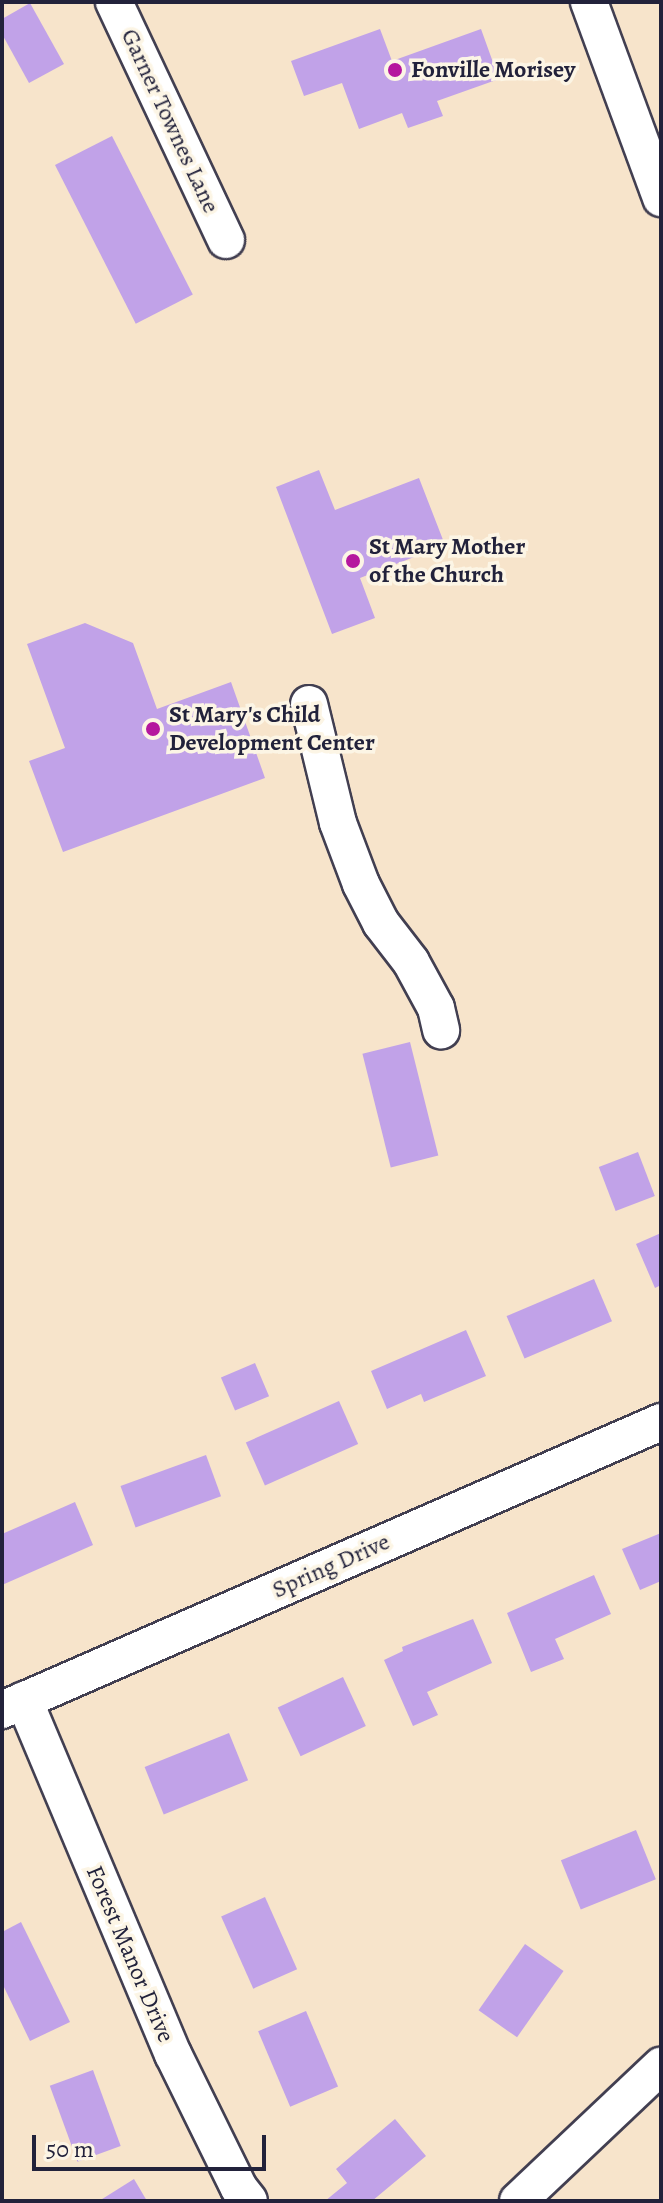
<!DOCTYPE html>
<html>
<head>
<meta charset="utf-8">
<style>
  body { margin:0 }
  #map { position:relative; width:663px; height:2203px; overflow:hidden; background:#f7e4cb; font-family:Alegreya,serif }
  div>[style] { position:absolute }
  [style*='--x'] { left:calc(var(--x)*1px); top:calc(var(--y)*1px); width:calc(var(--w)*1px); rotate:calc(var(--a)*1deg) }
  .building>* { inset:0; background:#c1a2e8; transform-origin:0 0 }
  .roads { filter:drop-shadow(2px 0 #423f51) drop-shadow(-2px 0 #423f51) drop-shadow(0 2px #423f51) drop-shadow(0 -2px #423f51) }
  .minor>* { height:36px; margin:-18px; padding:0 18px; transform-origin:18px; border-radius:18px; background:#fff }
  .dots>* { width:22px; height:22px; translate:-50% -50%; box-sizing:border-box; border:4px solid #fcf5e5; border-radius:50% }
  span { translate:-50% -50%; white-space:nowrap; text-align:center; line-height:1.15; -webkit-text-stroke:7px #fcf5e5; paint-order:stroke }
  .poi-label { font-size:24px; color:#22223b; font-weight:700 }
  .left { translate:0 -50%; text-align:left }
  .street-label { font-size:24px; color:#22223b }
  .frame { position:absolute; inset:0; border:4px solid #22223b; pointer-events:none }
  .scale { position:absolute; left:32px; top:2135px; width:234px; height:36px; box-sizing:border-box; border:4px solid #22223b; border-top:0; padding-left:10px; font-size:24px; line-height:28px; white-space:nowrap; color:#22223b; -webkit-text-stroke:6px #fcf5e5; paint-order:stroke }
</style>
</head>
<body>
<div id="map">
  <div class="building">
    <i style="clip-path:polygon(30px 3px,64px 64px,29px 83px,2px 34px,2px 19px)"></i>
    <i style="clip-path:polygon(380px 29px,392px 61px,481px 29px,499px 79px,437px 101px,443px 116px,408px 128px,402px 113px,359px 129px,342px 83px,304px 96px,291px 61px)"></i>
    <i style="left:112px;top:136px;width:178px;height:64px;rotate:63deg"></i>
    <i style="clip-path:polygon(319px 470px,335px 510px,419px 478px,445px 545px,360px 578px,375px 618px,332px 634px,276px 487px)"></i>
    <i style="clip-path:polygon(85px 623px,133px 643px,157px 709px,231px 682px,265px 778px,63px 852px,29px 761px,65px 748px,27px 644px)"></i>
    <i style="left:410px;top:1042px;width:117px;height:49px;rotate:76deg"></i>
    <i style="left:638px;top:1152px;width:47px;height:42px;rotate:69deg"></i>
    <i style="clip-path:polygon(661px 1233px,661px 1285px,655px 1288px,636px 1244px)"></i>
    <i style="left:594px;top:1279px;width:46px;height:95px;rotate:67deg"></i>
    <i style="clip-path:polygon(466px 1330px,486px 1376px,424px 1402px,421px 1394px,387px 1409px,371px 1371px)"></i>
    <i style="left:255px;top:1363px;width:36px;height:37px;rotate:67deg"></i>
    <i style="left:339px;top:1401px;width:47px;height:102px;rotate:66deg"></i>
    <i style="left:206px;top:1455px;width:44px;height:91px;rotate:70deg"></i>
    <i style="clip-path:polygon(75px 1502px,93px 1545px,2px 1585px,2px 1534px)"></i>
    <i style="clip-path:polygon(661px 1533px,661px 1581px,640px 1590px,622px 1549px)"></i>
    <i style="clip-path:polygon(594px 1575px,611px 1614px,555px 1639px,564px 1659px,531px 1672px,507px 1613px)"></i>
    <i style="clip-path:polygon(473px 1619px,492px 1663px,427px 1692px,438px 1715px,413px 1726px,384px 1660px,403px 1651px,402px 1647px)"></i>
    <i style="left:343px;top:1677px;width:54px;height:72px;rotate:65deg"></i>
    <i style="left:229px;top:1733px;width:51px;height:91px;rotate:68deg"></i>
    <i style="left:636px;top:1830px;width:53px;height:81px;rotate:68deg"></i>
    <i style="left:265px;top:1897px;width:79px;height:48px;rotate:66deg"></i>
    <i style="clip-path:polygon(21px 1922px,70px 2022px,30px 2041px,2px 1983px,2px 1932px)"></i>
    <i style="left:525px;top:1944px;width:47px;height:81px;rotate:35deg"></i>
    <i style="left:306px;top:2011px;width:82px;height:52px;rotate:67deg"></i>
    <i style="left:93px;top:2070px;width:81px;height:46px;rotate:70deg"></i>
    <i style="clip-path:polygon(395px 2119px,426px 2156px,372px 2201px,325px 2201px,347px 2183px,336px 2169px)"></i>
    <i style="clip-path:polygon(134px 2179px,147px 2201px,99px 2201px)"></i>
  </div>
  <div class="roads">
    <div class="minor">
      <i style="--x:114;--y:2;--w:263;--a:64.8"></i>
      <i style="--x:589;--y:2;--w:209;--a:69.8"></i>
      <i style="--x:309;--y:704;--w:122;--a:76.3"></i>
      <i style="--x:338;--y:823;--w:65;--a:69.3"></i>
      <i style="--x:361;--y:884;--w:44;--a:62.9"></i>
      <i style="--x:381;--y:923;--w:49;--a:52.4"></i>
      <i style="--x:411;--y:962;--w:52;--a:61.5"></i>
      <i style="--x:436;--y:1008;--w:23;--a:77"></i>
      <i style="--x:24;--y:1700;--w:384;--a:67.2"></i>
      <i style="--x:173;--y:2054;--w:149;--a:63.8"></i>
      <i style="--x:239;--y:2188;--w:16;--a:52"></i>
      <i style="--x:2;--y:1710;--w:719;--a:-23.61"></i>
      <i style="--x:518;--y:2201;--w:197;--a:-43.4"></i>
    </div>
  </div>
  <div class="dots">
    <i style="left:395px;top:70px;background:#b5179e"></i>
    <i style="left:353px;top:561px;background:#b5179e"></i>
    <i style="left:153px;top:729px;background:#b5179e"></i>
  </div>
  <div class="poi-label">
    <span class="left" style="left:411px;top:70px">Fonville Morisey</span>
    <span class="left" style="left:369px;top:561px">St Mary Mother<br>of the Church</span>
    <span class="left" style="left:169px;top:729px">St Mary's Child<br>Development Center</span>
  </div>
  <div class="street-label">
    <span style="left:170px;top:121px;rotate:65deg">Garner Townes Lane</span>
    <span style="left:331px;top:1566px;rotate:-24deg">Spring Drive</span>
    <span style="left:130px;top:1954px;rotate:67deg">Forest Manor Drive</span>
  </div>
  <div class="frame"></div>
  <div class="scale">50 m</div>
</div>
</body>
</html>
